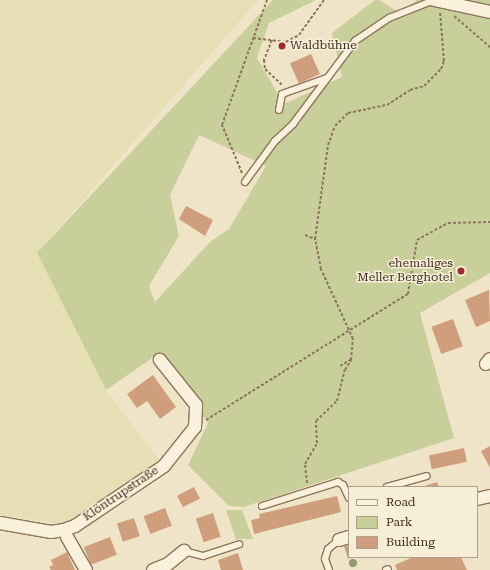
<!DOCTYPE html>
<html>
<head>
<meta charset="utf-8">
<style>
  body { margin:0 }
  #map { position:relative; width:490px; height:570px; overflow:hidden; background:#f0e4c8; font-family:"Roboto Serif",serif }
  div>[style] { position:absolute }
  [style*='--x'] { left:calc(var(--x)*1px); top:calc(var(--y)*1px); width:calc(var(--w)*1px); rotate:calc(var(--a)*1deg) }
  .farmland>* { inset:0; background:#e6deb5 }
  .green>* { inset:0; background:#c9cf9b }
  .building>* { inset:0; background:#cf9f7d; transform-origin:0 0 }
  .path>* { height:2px; margin-top:-1px; transform-origin:0; background:repeating-linear-gradient(90deg,#8d765c 0 3px,transparent 0 5px) }
  .roads { filter:drop-shadow(1px 0 #8d765c) drop-shadow(-1px 0 #8d765c) drop-shadow(0 1px #8d765c) drop-shadow(0 -1px #8d765c) }
  .service>* { height:6px; margin:-3px; padding:0 3px; transform-origin:3px; border-radius:3px; background:#faf1dc }
  .minor>* { height:12px; margin:-6px; padding:0 6px; transform-origin:6px; border-radius:6px; background:#faf1dc }
  .trees>* { width:8px; height:8px; margin:-4px; border-radius:50%; background:#96986f }
  .dots>* { width:11px; height:11px; translate:-50% -50%; box-sizing:border-box; border:2px solid #f7eed8; border-radius:50% }
  span { translate:-50% -50%; white-space:nowrap; text-align:center; line-height:1.15; -webkit-text-stroke:3px #f7eed8; paint-order:stroke }
  .poi-label { font-size:12px; color:#3d2e20 }
  .left { translate:0 -50%; text-align:left }
  .right { translate:-100% -50%; text-align:right }
  .street-label { font-size:12px; color:#3d2e20 }
  .legend { position:absolute; left:348px; top:486px; width:130px; height:72px; box-sizing:border-box; background:#f7eed8; border:1px solid #ada18e; margin:0; padding:5px 7px; list-style:none; font-size:12px; color:#3d2e20 }
  .legend li { display:flex; align-items:center; gap:8px; height:20px }
  .legend b { width:20px; border:1px solid #ada18e }
</style>
</head>
<body>
<div id="map">
  <div class="farmland">
    <i style="clip-path:polygon(0 0,258px 0,37px 253px,106px 390px,164px 466px,75px 526px,0 515px)"></i>
  </div>
  <div class="green">
    <i style="clip-path:polygon(evenodd,273px 0,316px 0,269px 23px,257px 58px,284px 104px,342px 77px,332px 33px,375px 0,379px 0,401px 14px,417px 0,490px 0,490px 273px,420px 313px,454px 438px,244px 507px,229px 506px,188px 465px,208px 423px,158px 354px,106px 390px,37px 253px,273px 0,199px 135px,266px 166px,229px 229px,210px 242px,155px 302px,149px 286px,179px 236px,170px 195px,199px 135px)"></i>
    <i style="clip-path:polygon(226px 510px,242px 510px,253px 539px,236px 539px)"></i>
  </div>
  <div class="building">
    <i style="left:311px;top:54px;width:22px;height:23px;rotate:66deg"></i>
    <i style="clip-path:polygon(186px 206px,213px 220px,205px 236px,179px 219px)"></i>
    <i style="clip-path:polygon(489px 290px,490px 321px,476px 327px,465px 300px)"></i>
    <i style="left:453px;top:319px;width:29px;height:23px;rotate:70deg"></i>
    <i style="clip-path:polygon(153px 375px,176px 407px,160px 419px,147px 401px,137px 408px,127px 394px)"></i>
    <i style="clip-path:polygon(490px 446px,490px 468px,481px 451px)"></i>
    <i style="left:464px;top:448px;width:14px;height:36px;rotate:78deg"></i>
    <i style="clip-path:polygon(437px 482px,439px 487px,422px 487px)"></i>
    <i style="left:194px;top:487px;width:13px;height:19px;rotate:63deg"></i>
    <i style="clip-path:polygon(337px 496px,341px 512px,254px 534px,251px 520px,260px 518px,259px 514px)"></i>
    <i style="left:165px;top:508px;width:19px;height:23px;rotate:69deg"></i>
    <i style="left:213px;top:513px;width:25px;height:18px;rotate:72deg"></i>
    <i style="left:134px;top:518px;width:19px;height:18px;rotate:72deg"></i>
    <i style="left:110px;top:537px;width:19px;height:28px;rotate:69deg"></i>
    <i style="clip-path:polygon(349px 545px,349px 557px,353px 557px,348px 559px,344px 546px)"></i>
    <i style="clip-path:polygon(67px 552px,75px 570px,51px 570px,49px 567px,53px 565px,51px 560px)"></i>
    <i style="clip-path:polygon(238px 553px,243px 570px,221px 570px,218px 560px)"></i>
    <i style="clip-path:polygon(413px 557px,461px 557px,467px 570px,397px 570px,395px 565px)"></i>
  </div>
  <div class="path">
    <i style="--x:454;--y:16;--w:48;--a:40.7"></i>
    <i style="--x:253;--y:38;--w:33;--a:7"></i>
    <i style="--x:286;--y:42;--w:15;--a:-28"></i>
    <i style="--x:299;--y:35;--w:43;--a:-54.5"></i>
    <i style="--x:272;--y:40;--w:22;--a:112"></i>
    <i style="--x:264;--y:60;--w:9;--a:84"></i>
    <i style="--x:265;--y:69;--w:23;--a:43"></i>
    <i style="--x:242;--y:173;--w:52;--a:-112.6"></i>
    <i style="--x:222;--y:125;--w:133;--a:-70.2"></i>
    <i style="--x:305;--y:235;--w:11;--a:22"></i>
    <i style="--x:340;--y:366;--w:12;--a:-31"></i>
    <i style="--x:206;--y:420;--w:238;--a:-32"></i>
    <i style="--x:408;--y:294;--w:55;--a:-80.5"></i>
    <i style="--x:417;--y:240;--w:35;--a:-29"></i>
    <i style="--x:448;--y:223;--w:42;--a:-1.4"></i>
    <i style="--x:307;--y:483;--w:19;--a:-96"></i>
    <i style="--x:305;--y:464;--w:24;--a:-60"></i>
    <i style="--x:317;--y:443;--w:22;--a:-93"></i>
    <i style="--x:316;--y:421;--w:29;--a:-44"></i>
    <i style="--x:337;--y:401;--w:32;--a:-76"></i>
    <i style="--x:345;--y:370;--w:12;--a:-59"></i>
    <i style="--x:351;--y:360;--w:21;--a:-85"></i>
    <i style="--x:353;--y:339;--w:77;--a:-114.6"></i>
    <i style="--x:321;--y:269;--w:31;--a:-101"></i>
    <i style="--x:315;--y:239;--w:95;--a:-82.1"></i>
    <i style="--x:328;--y:145;--w:20;--a:-70"></i>
    <i style="--x:335;--y:126;--w:18;--a:-45"></i>
    <i style="--x:348;--y:113;--w:40;--a:-12"></i>
    <i style="--x:387;--y:105;--w:27;--a:-33"></i>
    <i style="--x:410;--y:90;--w:15;--a:-16"></i>
    <i style="--x:424;--y:86;--w:24;--a:-45"></i>
    <i style="--x:441;--y:69;--w:9;--a:-69"></i>
    <i style="--x:444;--y:61;--w:49;--a:-94.7"></i>
  </div>
  <div class="roads">
    <div class="service">
      <i style="--x:279;--y:110;--w:16;--a:-79"></i>
      <i style="--x:282;--y:94;--w:48;--a:-19.6"></i>
      <i style="--x:245;--y:182;--w:51;--a:-53.8"></i>
      <i style="--x:275;--y:141;--w:25;--a:-43"></i>
      <i style="--x:293;--y:124;--w:104;--a:-53.2"></i>
      <i style="--x:355;--y:41;--w:41;--a:-34.1"></i>
      <i style="--x:389;--y:18;--w:48;--a:-21.8"></i>
      <i style="--x:387;--y:487;--w:41;--a:-15.4"></i>
      <i style="--x:262;--y:506;--w:80;--a:-17.5"></i>
      <i style="--x:338;--y:482;--w:6;--a:31"></i>
      <i style="--x:343;--y:485;--w:14;--a:65"></i>
      <i style="--x:184;--y:551;--w:20;--a:15"></i>
      <i style="--x:203;--y:556;--w:38;--a:-18"></i>
      <i style="--x:329;--y:570;--w:12;--a:-110"></i>
      <i style="--x:325;--y:559;--w:10;--a:-73"></i>
      <i style="--x:328;--y:549;--w:14;--a:-39"></i>
      <i style="--x:386;--y:570;--w:2;--a:-27"></i>
    </div>
    <div class="minor">
      <i style="--x:434;--y:0;--w:57;--a:12.1"></i>
      <i style="--x:486;--y:364;--w:6;--a:-51"></i>
      <i style="--x:477;--y:499;--w:13;--a:-13"></i>
      <i style="--x:0;--y:523;--w:52;--a:10"></i>
      <i style="--x:51;--y:532;--w:13;--a:-9"></i>
      <i style="--x:64;--y:530;--w:12;--a:-20"></i>
      <i style="--x:75;--y:526;--w:107;--a:-34"></i>
      <i style="--x:164;--y:466;--w:50;--a:-51.5"></i>
      <i style="--x:195;--y:427;--w:22;--a:-87"></i>
      <i style="--x:196;--y:405;--w:58;--a:-128.7"></i>
      <i style="--x:67;--y:537;--w:38;--a:60"></i>
      <i style="--x:339;--y:540;--w:10;--a:-17"></i>
      <i style="--x:153;--y:570;--w:16;--a:-22"></i>
      <i style="--x:168;--y:564;--w:21;--a:-39"></i>
    </div>
  </div>
  <div class="trees">
    <i style="left:353px;top:563px"></i>
  </div>
  <div class="dots">
    <i style="left:282px;top:46px;background:#9e2a2b"></i>
    <i style="left:461px;top:271px;background:#9e2a2b"></i>
  </div>
  <div class="poi-label">
    <span class="left" style="left:290px;top:46px">Waldbühne</span>
    <span class="right" style="left:453px;top:271px">ehemaliges<br>Meller Berghotel</span>
  </div>
  <div class="street-label">
    <span style="left:121px;top:494px;rotate:-34deg">Klöntrupstraße</span>
  </div>
  <ul class="legend">
  <li><b style="height:5px;background:#faf1dc"></b>Road</li>
  <li><b style="height:11px;background:#c9cf9b"></b>Park</li>
  <li><b style="height:11px;background:#cf9f7d"></b>Building</li>
  </ul>
</div>
</body>
</html>
